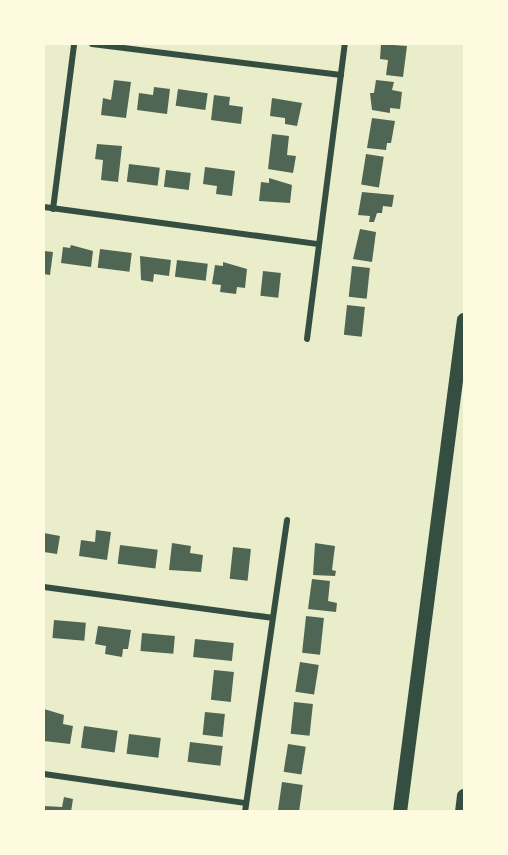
<!DOCTYPE html>
<html>
<head>
<meta charset="utf-8">
<style>
  body { margin:0 }
  #map { position:relative; width:508px; height:855px; overflow:hidden; background:#e9edc9; font-family:"Work Sans",sans-serif }
  div>[style] { position:absolute }
  [style*='--x'] { left:calc(var(--x)*1px); top:calc(var(--y)*1px); width:calc(var(--w)*1px); rotate:calc(var(--a)*1deg) }
  .building>* { inset:0; background:#4f6655; transform-origin:0 0 }
  .minor>* { height:6px; margin:-3px; padding:0 3px; transform-origin:3px; border-radius:3px; background:#344e41 }
  .motorway>* { height:14px; margin:-7px; padding:0 7px; transform-origin:7px; border-radius:7px; background:#344e41 }
  span { translate:-50% -50%; white-space:nowrap; text-align:center; line-height:1.15; -webkit-text-stroke:6px #fefae0; paint-order:stroke }
  .frame { position:absolute; inset:0; border:45px solid #fefae0; pointer-events:none }
</style>
</head>
<body>
<div id="map">
  <div class="building">
    <i style="clip-path:polygon(381px 44px,407px 46px,403px 77px,386px 75px,388px 60px,380px 59px)"></i>
    <i style="clip-path:polygon(114px 80px,131px 82px,126px 118px,101px 115px,103px 98px,111px 100px)"></i>
    <i style="clip-path:polygon(376px 80px,394px 82px,392px 90px,402px 92px,400px 109px,390px 108px,390px 113px,372px 110px,370px 93px,374px 93px)"></i>
    <i style="clip-path:polygon(154px 87px,170px 89px,167px 114px,137px 110px,139px 93px,153px 95px)"></i>
    <i style="left:178px;top:89px;width:30px;height:17px;rotate:8deg"></i>
    <i style="clip-path:polygon(214px 95px,230px 97px,229px 105px,243px 107px,241px 124px,211px 120px)"></i>
    <i style="clip-path:polygon(272px 98px,302px 103px,297px 126px,285px 124px,285px 118px,270px 116px)"></i>
    <i style="clip-path:polygon(372px 118px,395px 121px,391px 143px,387px 143px,386px 150px,367px 148px)"></i>
    <i style="clip-path:polygon(272px 134px,289px 136px,287px 155px,296px 156px,293px 173px,268px 169px)"></i>
    <i style="clip-path:polygon(97px 144px,122px 146px,118px 182px,101px 180px,103px 160px,95px 159px)"></i>
    <i style="left:366px;top:154px;width:18px;height:31px;rotate:9deg"></i>
    <i style="left:129px;top:164px;width:31px;height:18px;rotate:7deg"></i>
    <i style="clip-path:polygon(205px 167px,235px 171px,232px 196px,216px 194px,217px 186px,203px 184px)"></i>
    <i style="left:166px;top:170px;width:25px;height:17px;rotate:7deg"></i>
    <i style="clip-path:polygon(269px 178px,292px 185px,290px 203px,259px 201px,261px 182px,269px 183px)"></i>
    <i style="clip-path:polygon(362px 192px,394px 195px,392px 207px,383px 206px,382px 213px,377px 213px,374px 222px,369px 222px,370px 216px,358px 215px)"></i>
    <i style="clip-path:polygon(360px 229px,376px 232px,372px 262px,353px 259px)"></i>
    <i style="clip-path:polygon(71px 245px,93px 251px,91px 267px,61px 263px,63px 247px,70px 248px)"></i>
    <i style="left:100px;top:249px;width:32px;height:19px;rotate:7deg"></i>
    <i style="clip-path:polygon(44px 251px,53px 252px,50px 275px,44px 274px)"></i>
    <i style="clip-path:polygon(140px 256px,171px 260px,169px 276px,154px 274px,153px 282px,141px 280px)"></i>
    <i style="left:177px;top:260px;width:31px;height:17px;rotate:7deg"></i>
    <i style="clip-path:polygon(223px 262px,247px 269px,245px 288px,237px 287px,236px 294px,220px 292px,221px 285px,212px 284px,215px 265px,223px 266px)"></i>
    <i style="left:352px;top:266px;width:18px;height:31px;rotate:6deg"></i>
    <i style="left:263px;top:271px;width:18px;height:25px;rotate:6deg"></i>
    <i style="left:347px;top:305px;width:18px;height:30px;rotate:6deg"></i>
    <i style="clip-path:polygon(96px 530px,111px 532px,107px 560px,79px 556px,81px 540px,95px 542px)"></i>
    <i style="clip-path:polygon(44px 533px,60px 536px,57px 554px,44px 552px)"></i>
    <i style="clip-path:polygon(172px 543px,191px 546px,190px 553px,203px 555px,201px 572px,169px 570px)"></i>
    <i style="clip-path:polygon(315px 543px,335px 546px,332px 570px,336px 571px,335px 576px,313px 575px)"></i>
    <i style="left:120px;top:545px;width:38px;height:19px;rotate:7deg"></i>
    <i style="left:233px;top:547px;width:18px;height:32px;rotate:6deg"></i>
    <i style="clip-path:polygon(312px 579px,330px 581px,328px 601px,337px 603px,336px 612px,308px 609px)"></i>
    <i style="left:306px;top:616px;width:18px;height:37px;rotate:6deg"></i>
    <i style="left:54px;top:620px;width:32px;height:18px;rotate:5deg"></i>
    <i style="clip-path:polygon(98px 626px,131px 630px,128px 649px,123px 649px,122px 657px,105px 654px,106px 646px,95px 644px)"></i>
    <i style="left:142px;top:633px;width:33px;height:18px;rotate:5deg"></i>
    <i style="left:195px;top:639px;width:39px;height:18px;rotate:6deg"></i>
    <i style="left:300px;top:662px;width:19px;height:30px;rotate:9deg"></i>
    <i style="left:214px;top:670px;width:20px;height:30px;rotate:6deg"></i>
    <i style="left:294px;top:702px;width:19px;height:32px;rotate:6deg"></i>
    <i style="clip-path:polygon(44px 709px,64px 715px,63px 724px,73px 726px,70px 744px,44px 741px)"></i>
    <i style="left:205px;top:712px;width:20px;height:23px;rotate:6deg"></i>
    <i style="left:84px;top:726px;width:34px;height:22px;rotate:8deg"></i>
    <i style="left:129px;top:734px;width:32px;height:20px;rotate:7deg"></i>
    <i style="left:190px;top:742px;width:33px;height:20px;rotate:7deg"></i>
    <i style="left:288px;top:744px;width:18px;height:28px;rotate:9deg"></i>
    <i style="left:282px;top:782px;width:21px;height:30px;rotate:8deg"></i>
    <i style="clip-path:polygon(64px 797px,73px 799px,71px 812px,44px 812px,44px 806px,62px 807px)"></i>
  </div>
  <div class="minor">
    <i style="--x:92;--y:44;--w:251;--a:7.1"></i>
    <i style="--x:44;--y:207;--w:277;--a:7.7"></i>
    <i style="--x:53;--y:209;--w:166;--a:-82.7"></i>
    <i style="--x:307;--y:339;--w:297;--a:-82.7"></i>
    <i style="--x:44;--y:587;--w:230;--a:7.7"></i>
    <i style="--x:44;--y:774;--w:204;--a:8.2"></i>
    <i style="--x:245;--y:812;--w:295;--a:-81.8"></i>
  </div>
  <div class="motorway">
    <i style="--x:400;--y:812;--w:496;--a:-82.6"></i>
    <i style="--x:462;--y:812;--w:16;--a:-83"></i>
  </div>
  <div class="frame"></div>
</div>
</body>
</html>
